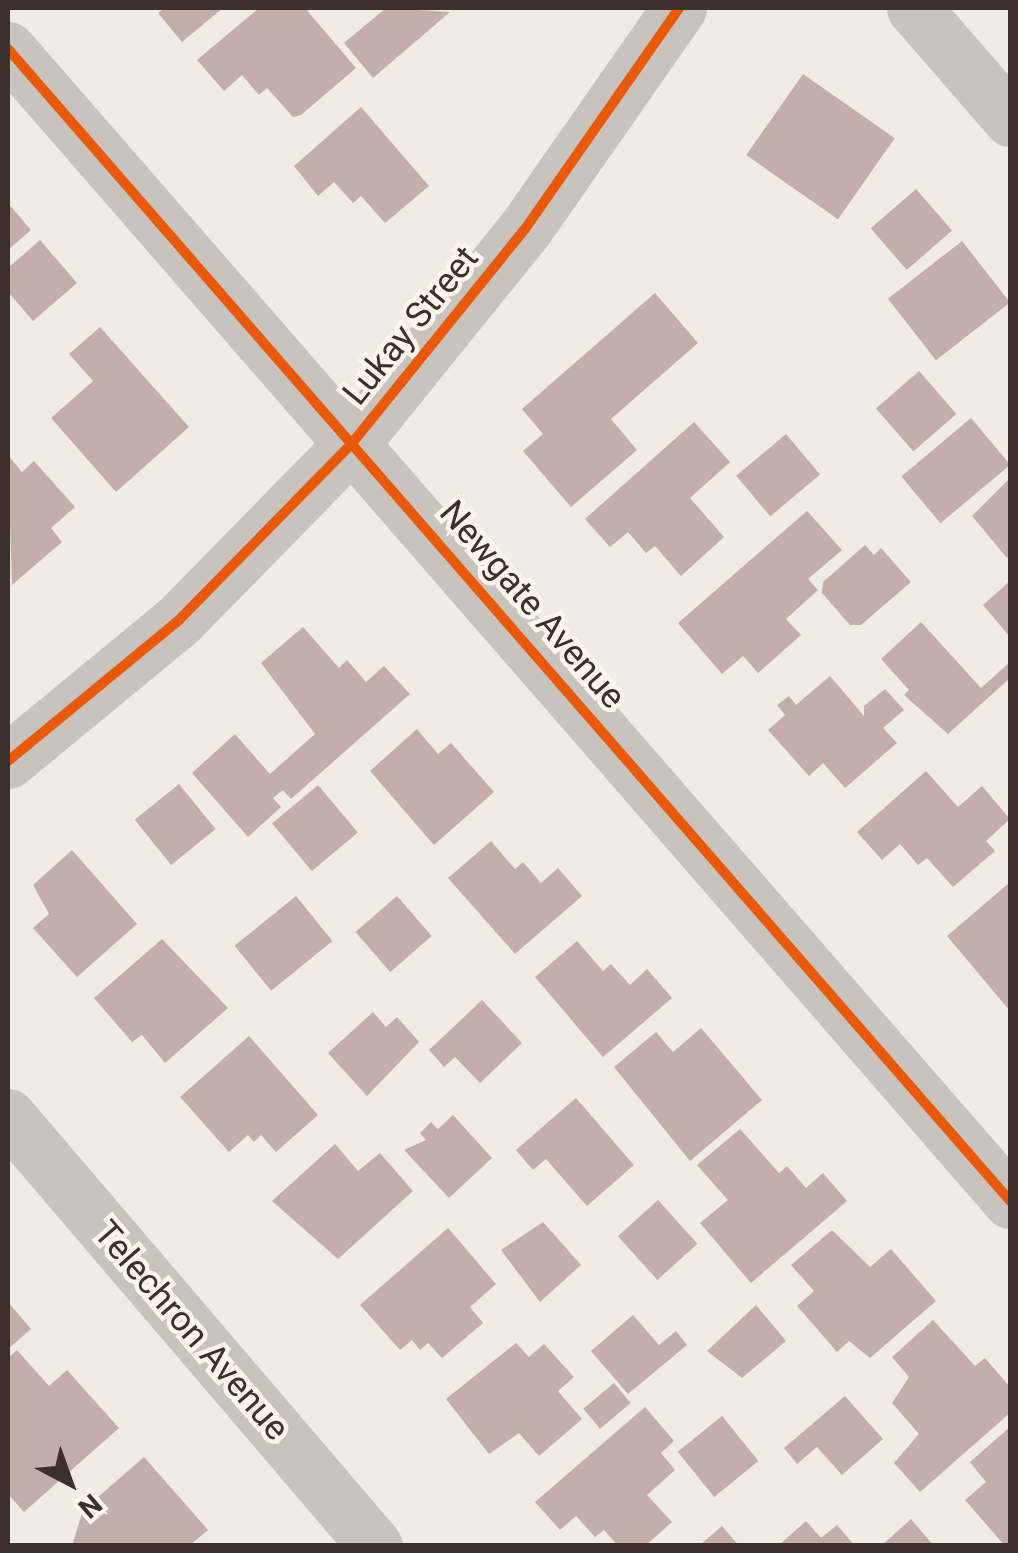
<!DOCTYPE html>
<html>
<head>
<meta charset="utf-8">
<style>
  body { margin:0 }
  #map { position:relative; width:1018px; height:1553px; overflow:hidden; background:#f0ebe5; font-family:Roboto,sans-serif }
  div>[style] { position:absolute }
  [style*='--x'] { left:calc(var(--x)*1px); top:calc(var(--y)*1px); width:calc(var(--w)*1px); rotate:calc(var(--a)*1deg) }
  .building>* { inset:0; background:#c3afa7; transform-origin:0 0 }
  .minor>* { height:55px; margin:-27.5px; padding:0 27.5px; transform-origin:27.5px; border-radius:27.5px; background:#c9c3be }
  .cycleway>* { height:10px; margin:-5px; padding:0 5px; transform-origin:5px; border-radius:5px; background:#e8590c }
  span { translate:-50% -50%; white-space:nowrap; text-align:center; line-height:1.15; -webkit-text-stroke:9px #fbf5ee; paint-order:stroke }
  .street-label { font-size:35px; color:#3b302b }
  .frame { position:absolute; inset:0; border:10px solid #3b302b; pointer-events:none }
  .north { position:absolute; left:20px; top:1433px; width:100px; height:100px; -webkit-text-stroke:8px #fbf5ee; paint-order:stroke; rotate:139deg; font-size:28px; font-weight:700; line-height:40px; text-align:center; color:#3b302b }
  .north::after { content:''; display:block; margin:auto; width:35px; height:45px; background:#3b302b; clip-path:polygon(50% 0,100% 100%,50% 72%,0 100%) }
</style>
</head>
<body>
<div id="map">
  <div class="building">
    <i style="clip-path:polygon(165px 8px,223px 8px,182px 42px,158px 13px)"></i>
    <i style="clip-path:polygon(259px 8px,305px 8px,356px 68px,301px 115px,293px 117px,267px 88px,259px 95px,242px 75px,224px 91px,197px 60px)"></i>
    <i style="clip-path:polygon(386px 8px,450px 12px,373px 78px,344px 43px)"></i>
    <i style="left:803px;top:74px;width:112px;height:99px;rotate:35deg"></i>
    <i style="clip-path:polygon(361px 107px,429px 186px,385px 223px,361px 196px,353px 203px,334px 182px,318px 196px,294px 166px)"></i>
    <i style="left:916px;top:189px;width:55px;height:60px;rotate:49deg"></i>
    <i style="clip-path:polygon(8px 203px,31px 230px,8px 250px)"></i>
    <i style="clip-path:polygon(40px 240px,77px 283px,33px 321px,8px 292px,8px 268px)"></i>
    <i style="left:962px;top:241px;width:78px;height:94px;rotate:52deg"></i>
    <i style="clip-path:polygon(655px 293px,698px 343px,611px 419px,637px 450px,571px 507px,523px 451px,543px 434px,522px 409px)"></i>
    <i style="clip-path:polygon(100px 327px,189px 427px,116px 492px,51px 418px,93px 381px,69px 354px)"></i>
    <i style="left:919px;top:371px;width:57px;height:57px;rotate:49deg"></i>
    <i style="left:971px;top:418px;width:61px;height:91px;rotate:50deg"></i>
    <i style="clip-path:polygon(694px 422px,730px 462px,690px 498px,724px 537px,681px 576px,655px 546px,646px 553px,628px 532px,610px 547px,585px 519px)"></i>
    <i style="left:786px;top:434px;width:53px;height:65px;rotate:50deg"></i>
    <i style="clip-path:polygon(8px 455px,22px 472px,34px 461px,75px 507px,51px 528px,62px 542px,12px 585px)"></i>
    <i style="clip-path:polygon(1010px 478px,1010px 555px,1007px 558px,972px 516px)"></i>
    <i style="clip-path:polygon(807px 511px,842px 550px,808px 579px,818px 590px,786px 619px,801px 635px,758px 673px,743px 656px,722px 674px,678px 623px)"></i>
    <i style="clip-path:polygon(865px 545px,874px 555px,881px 548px,911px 582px,861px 625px,850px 625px,822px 593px,823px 582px)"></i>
    <i style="clip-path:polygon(1010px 581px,1010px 637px,983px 605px)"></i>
    <i style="clip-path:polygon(921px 622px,981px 688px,1010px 662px,1010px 678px,948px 734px,904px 695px,909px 690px,881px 659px)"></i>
    <i style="clip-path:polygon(303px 627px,339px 668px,347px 660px,366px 682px,384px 666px,410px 694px,291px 799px,283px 790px,273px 798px,281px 807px,248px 837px,192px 773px,235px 734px,270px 774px,315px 734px,261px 663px)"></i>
    <i style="clip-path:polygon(830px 676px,864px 716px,864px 706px,885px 689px,904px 710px,883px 728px,897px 743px,845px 788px,823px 763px,809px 776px,768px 730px,785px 715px,777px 705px,789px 696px,796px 705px)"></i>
    <i style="clip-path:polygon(417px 729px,438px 754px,451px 743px,494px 792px,434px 845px,370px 771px)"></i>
    <i style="clip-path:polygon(926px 771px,958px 807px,982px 786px,1010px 819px,986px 841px,995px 851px,953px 887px,927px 858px,918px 865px,900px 844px,882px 860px,857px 832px)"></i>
    <i style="left:179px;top:784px;width:58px;height:57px;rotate:51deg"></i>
    <i style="left:318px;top:785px;width:62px;height:60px;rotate:50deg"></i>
    <i style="clip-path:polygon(491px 841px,515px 869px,523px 862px,541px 883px,558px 868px,582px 896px,515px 954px,448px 878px)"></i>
    <i style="clip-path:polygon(72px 850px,137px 924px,77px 977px,33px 928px,49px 914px,33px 885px)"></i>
    <i style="clip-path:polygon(1009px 883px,1010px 885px,1010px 1011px,947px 936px)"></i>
    <i style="left:296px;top:896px;width:58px;height:79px;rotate:51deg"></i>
    <i style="left:397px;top:896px;width:53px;height:55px;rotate:49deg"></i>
    <i style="clip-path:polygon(162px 939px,228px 1008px,165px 1063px,142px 1035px,132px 1042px,94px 998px)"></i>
    <i style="clip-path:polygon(577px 941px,603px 971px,611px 964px,630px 985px,647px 969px,672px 998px,603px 1057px,535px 977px)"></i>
    <i style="clip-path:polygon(482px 1000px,522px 1043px,480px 1083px,455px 1057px,444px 1067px,429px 1050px)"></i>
    <i style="clip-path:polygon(373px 1012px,386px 1027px,397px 1017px,419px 1042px,367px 1096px,328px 1053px)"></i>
    <i style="clip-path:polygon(701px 1028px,762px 1100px,690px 1161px,614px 1067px,656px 1032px,673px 1052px)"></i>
    <i style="clip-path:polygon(249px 1036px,318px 1115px,276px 1152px,261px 1135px,254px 1142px,248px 1135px,229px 1152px,180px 1097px)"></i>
    <i style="clip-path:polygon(576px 1098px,634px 1165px,587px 1206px,546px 1159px,533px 1170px,516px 1150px)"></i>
    <i style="clip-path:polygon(453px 1115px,492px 1158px,449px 1198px,404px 1150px,426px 1140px,420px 1133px,431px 1122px,438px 1129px)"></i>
    <i style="clip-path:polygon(740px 1129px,779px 1173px,787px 1166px,806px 1188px,823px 1173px,847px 1201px,751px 1283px,700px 1223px,728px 1200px,697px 1165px)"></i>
    <i style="clip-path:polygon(335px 1144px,358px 1171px,380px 1153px,413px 1191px,338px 1259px,272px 1201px)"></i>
    <i style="left:658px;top:1200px;width:59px;height:54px;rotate:48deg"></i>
    <i style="clip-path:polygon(543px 1222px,581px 1265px,540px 1302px,501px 1250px)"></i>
    <i style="clip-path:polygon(448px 1228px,496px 1284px,470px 1307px,483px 1323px,442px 1358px,428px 1343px,420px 1350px,412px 1340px,400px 1350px,360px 1305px)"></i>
    <i style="clip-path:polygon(832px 1230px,870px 1267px,891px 1249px,936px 1301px,870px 1358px,849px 1341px,837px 1352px,797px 1306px,814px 1291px,791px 1265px)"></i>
    <i style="clip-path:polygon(8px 1302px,31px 1329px,8px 1349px)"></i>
    <i style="clip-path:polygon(756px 1305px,786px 1341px,742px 1378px,707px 1351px)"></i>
    <i style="clip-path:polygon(633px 1315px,659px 1345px,676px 1331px,687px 1345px,628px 1394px,591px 1351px)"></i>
    <i style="clip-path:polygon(933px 1320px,975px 1366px,985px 1358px,1010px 1387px,1010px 1413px,920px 1492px,894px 1463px,919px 1434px,892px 1403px,909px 1377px,892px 1357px)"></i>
    <i style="clip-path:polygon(516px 1343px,529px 1357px,544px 1344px,574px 1377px,558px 1391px,582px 1419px,539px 1456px,519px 1433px,489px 1454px,446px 1399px)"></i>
    <i style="clip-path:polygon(17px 1350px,49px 1386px,67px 1370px,119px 1428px,24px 1512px,8px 1494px,8px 1358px)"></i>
    <i style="left:614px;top:1383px;width:26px;height:40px;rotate:50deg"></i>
    <i style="clip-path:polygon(845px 1396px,883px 1439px,842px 1475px,817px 1447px,797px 1464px,784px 1448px)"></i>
    <i style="clip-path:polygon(645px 1407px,674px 1441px,661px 1453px,675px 1470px,647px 1495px,672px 1522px,645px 1546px,618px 1546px,604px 1530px,595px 1537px,576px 1516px,560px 1530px,535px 1502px)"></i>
    <i style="left:722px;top:1416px;width:58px;height:57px;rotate:51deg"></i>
    <i style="clip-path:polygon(1010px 1427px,1010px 1546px,1005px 1546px,965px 1500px,986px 1482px,970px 1462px)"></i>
    <i style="clip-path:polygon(144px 1457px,208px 1530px,189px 1546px,72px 1546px,83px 1510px)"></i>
    <i style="clip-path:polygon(911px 1519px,934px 1546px,881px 1546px)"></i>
    <i style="clip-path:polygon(806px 1521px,821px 1538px,837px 1525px,855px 1546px,778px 1546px)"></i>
    <i style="clip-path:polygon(722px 1526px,739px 1546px,699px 1546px)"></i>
  </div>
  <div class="minor">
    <i style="--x:914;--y:8;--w:147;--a:49.1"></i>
    <i style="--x:8;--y:49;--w:1527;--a:48.98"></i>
    <i style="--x:8;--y:761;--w:220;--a:-39.5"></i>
    <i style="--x:178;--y:621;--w:250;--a:-45.6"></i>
    <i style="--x:353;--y:442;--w:274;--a:-51.1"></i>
    <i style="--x:525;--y:229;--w:269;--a:-55.1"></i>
    <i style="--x:8;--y:1116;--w:565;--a:49.52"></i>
  </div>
  <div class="cycleway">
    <i style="--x:8;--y:49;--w:1527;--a:48.98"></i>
    <i style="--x:8;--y:761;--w:220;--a:-39.5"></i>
    <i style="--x:178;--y:621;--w:250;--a:-45.6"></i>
    <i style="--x:353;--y:442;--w:274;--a:-51.1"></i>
    <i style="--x:525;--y:229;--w:269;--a:-55.1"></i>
  </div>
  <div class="street-label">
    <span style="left:411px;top:326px;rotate:-51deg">Lukay Street</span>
    <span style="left:532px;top:605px;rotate:49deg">Newgate Avenue</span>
    <span style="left:191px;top:1331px;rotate:49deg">Telechron Avenue</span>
  </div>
  <div class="frame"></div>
  <div class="north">N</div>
</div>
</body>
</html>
